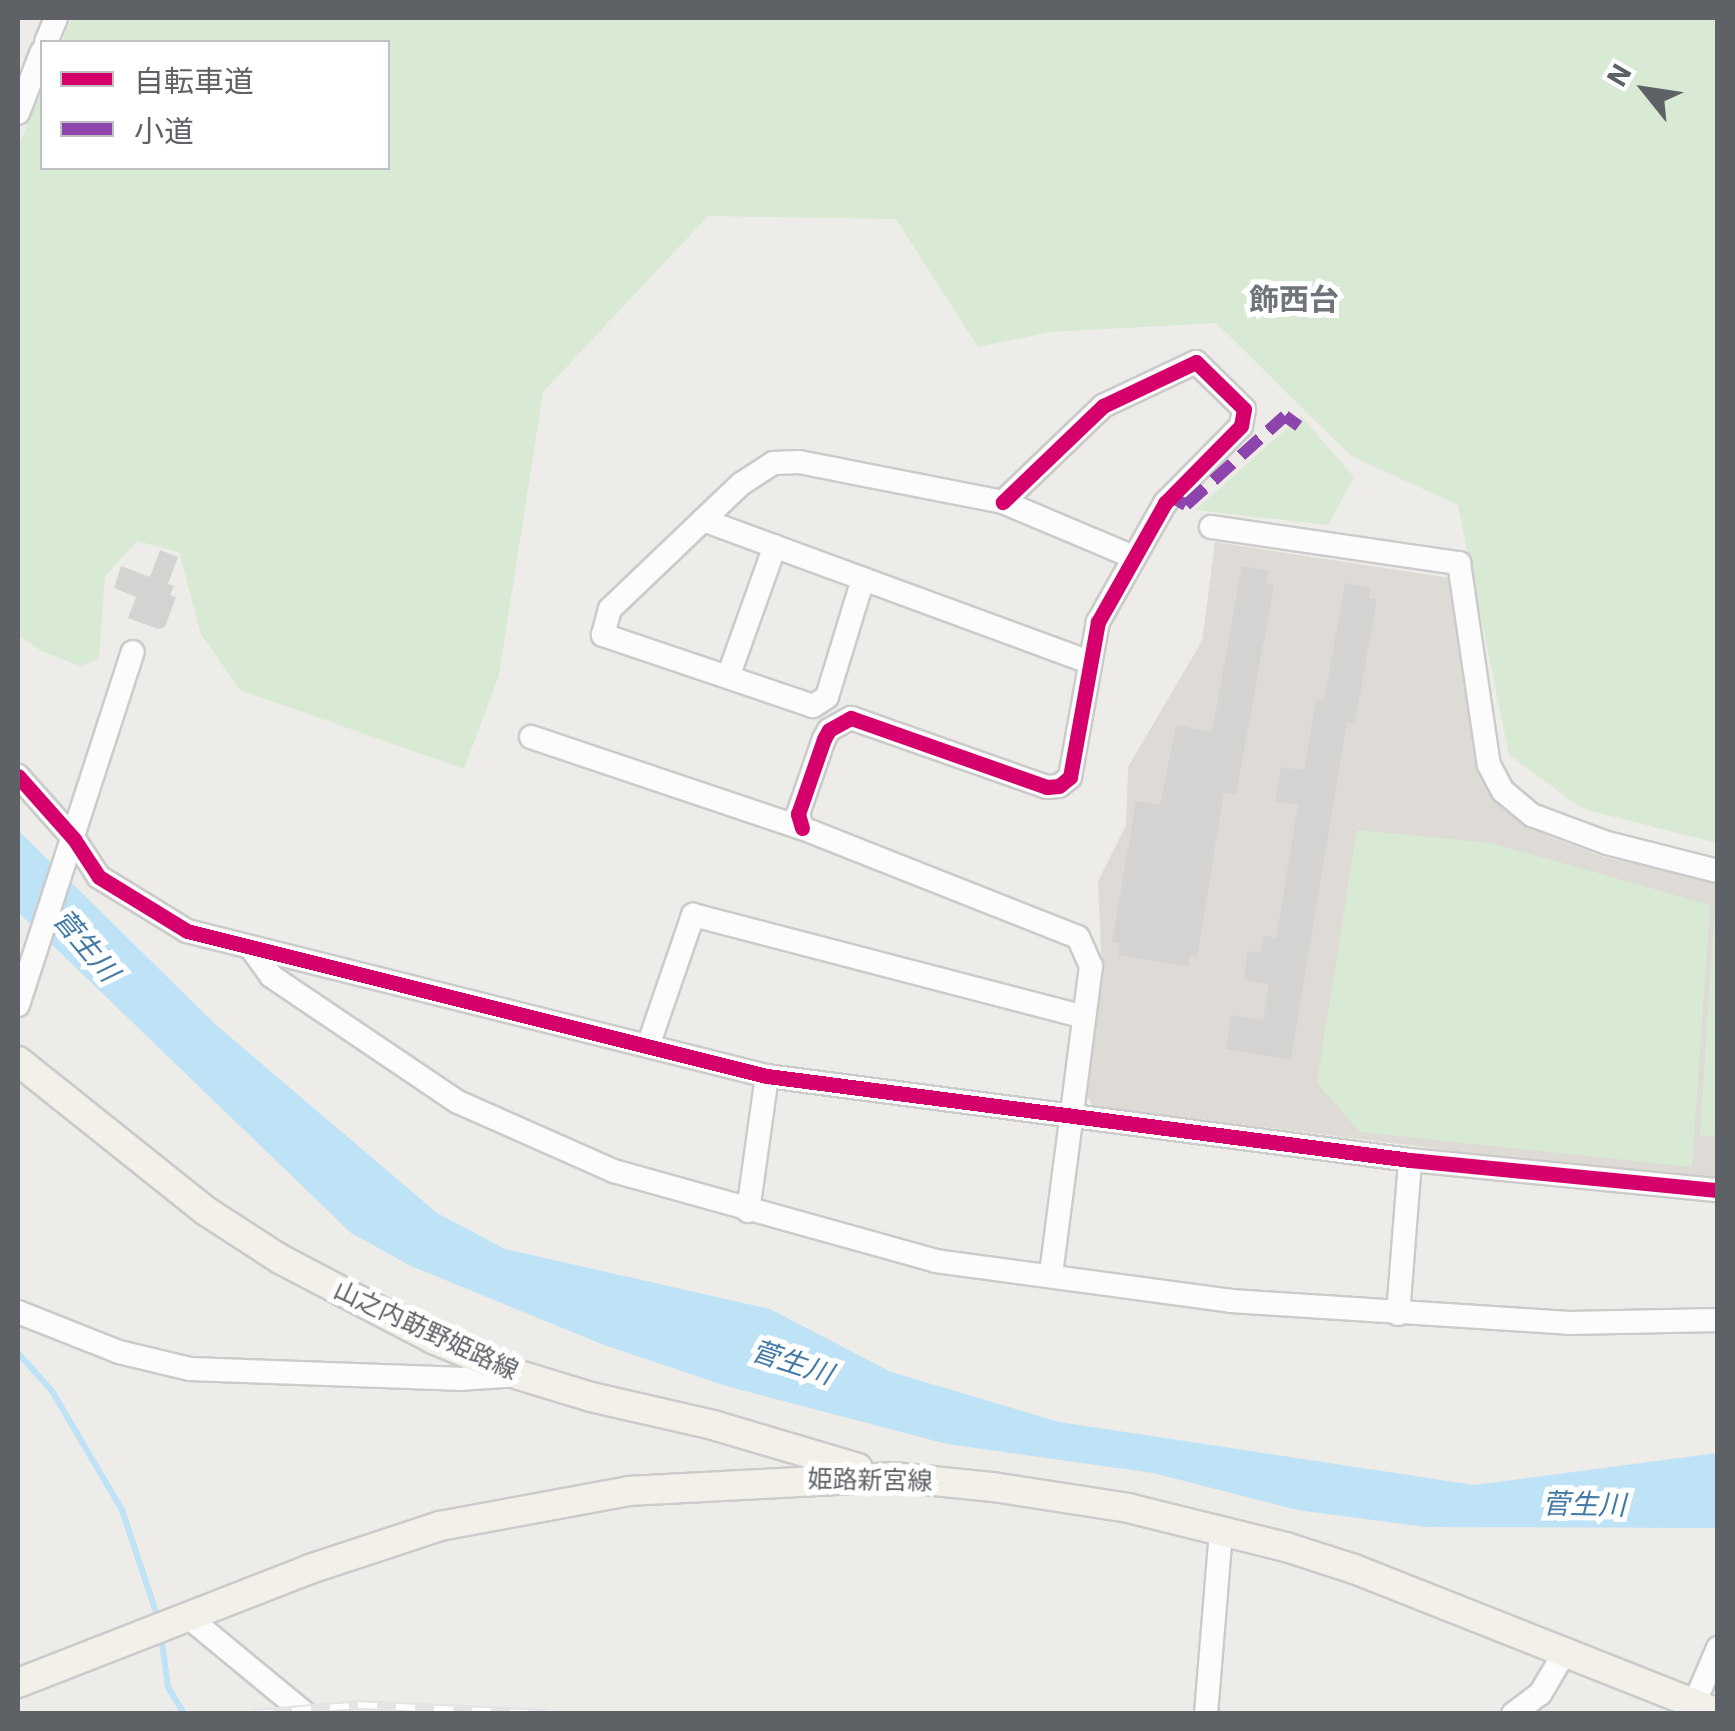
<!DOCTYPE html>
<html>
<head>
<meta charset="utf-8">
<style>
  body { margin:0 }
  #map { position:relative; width:1735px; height:1731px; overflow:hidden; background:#eeece8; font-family:"IBM Plex Sans","Noto Sans JP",sans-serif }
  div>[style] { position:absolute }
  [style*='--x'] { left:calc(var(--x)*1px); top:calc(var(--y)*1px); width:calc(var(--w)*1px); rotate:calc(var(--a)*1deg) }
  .education>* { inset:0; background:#dedbd7 }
  .green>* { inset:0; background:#d8e9d4 }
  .water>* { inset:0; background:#bee2f6 }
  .stream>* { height:6px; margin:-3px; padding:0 3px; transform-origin:3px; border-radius:3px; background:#bee2f6 }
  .building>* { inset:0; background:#d5d3d1 }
  .roads { filter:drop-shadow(2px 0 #cacbca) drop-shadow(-2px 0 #cacbca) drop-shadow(0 2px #cacbca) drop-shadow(0 -2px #cacbca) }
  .minor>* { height:22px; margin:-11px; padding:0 11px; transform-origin:11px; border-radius:11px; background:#fcfcfc }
  .major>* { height:28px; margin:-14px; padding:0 14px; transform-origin:14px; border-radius:14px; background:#f3f0e9 }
  .rail>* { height:10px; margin-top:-5px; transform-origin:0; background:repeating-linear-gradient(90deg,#fff 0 19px,#e3e4e3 0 38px); box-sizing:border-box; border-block:2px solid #e3e4e3 }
  .quiet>* { height:12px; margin-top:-6px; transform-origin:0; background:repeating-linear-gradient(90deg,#8e44ad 0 25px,transparent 0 37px) }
  .cycleway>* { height:15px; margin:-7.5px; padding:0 7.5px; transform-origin:7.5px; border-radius:7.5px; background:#d6006c }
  span { translate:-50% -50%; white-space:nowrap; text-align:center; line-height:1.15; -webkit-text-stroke:10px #fff; paint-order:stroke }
  .street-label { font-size:25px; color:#5e6266 }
  .water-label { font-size:28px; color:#437aa6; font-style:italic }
  .quarter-label { font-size:30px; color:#6f7478; font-weight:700 }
  .frame { position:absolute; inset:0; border:20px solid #5e6266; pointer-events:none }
  .legend { position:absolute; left:40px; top:40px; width:350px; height:130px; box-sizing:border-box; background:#fff; border:2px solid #bfc0c2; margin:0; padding:12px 18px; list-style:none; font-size:30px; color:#5e6266 }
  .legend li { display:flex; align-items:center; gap:20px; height:50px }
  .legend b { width:50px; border:2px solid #bfc0c2 }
  .north { position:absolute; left:1595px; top:40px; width:100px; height:100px; -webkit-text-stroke:8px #fff; paint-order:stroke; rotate:300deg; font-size:28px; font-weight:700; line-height:40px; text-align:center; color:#5e6266 }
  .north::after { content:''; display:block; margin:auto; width:35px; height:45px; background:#5e6266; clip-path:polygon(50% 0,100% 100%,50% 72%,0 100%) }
</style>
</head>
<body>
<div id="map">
  <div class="education">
    <i style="clip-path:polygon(1215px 542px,1450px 578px,1479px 768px,1502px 808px,1548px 836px,1604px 857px,1717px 882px,1717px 1177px,1577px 1166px,1093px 1106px,1087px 1096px,1102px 970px,1098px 881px,1126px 825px,1128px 767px,1202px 641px)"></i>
  </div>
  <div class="green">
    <i style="clip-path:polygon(72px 18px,1717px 18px,1717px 843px,1583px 809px,1509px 755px,1458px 505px,1351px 456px,1216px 323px,1051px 332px,978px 347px,896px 219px,708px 216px,543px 392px,499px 675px,464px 769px,240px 690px,201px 634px,179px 552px,137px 541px,105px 576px,99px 659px,80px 666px,41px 651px,18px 635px,18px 148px,42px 89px,42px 168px,388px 168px,388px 42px,62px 42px)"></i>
    <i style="clip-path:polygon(1301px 416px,1354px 477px,1328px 525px,1195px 510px)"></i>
    <i style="clip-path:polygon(1357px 830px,1491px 843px,1710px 905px,1692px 1167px,1360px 1132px,1317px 1083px)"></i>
    <i style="clip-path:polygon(1716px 888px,1717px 1136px,1700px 1135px)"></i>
  </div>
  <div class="water">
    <i style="clip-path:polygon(18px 830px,215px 1024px,437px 1213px,505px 1249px,770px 1309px,891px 1372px,1059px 1422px,1474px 1485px,1717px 1453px,1717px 1528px,1426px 1527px,1297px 1510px,1153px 1473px,947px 1444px,726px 1386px,604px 1345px,411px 1266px,351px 1233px,18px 912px)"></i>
  </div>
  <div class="stream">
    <i style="--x:18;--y:1353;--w:51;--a:48.2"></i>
    <i style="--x:52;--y:1391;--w:138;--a:59.5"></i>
    <i style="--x:122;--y:1510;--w:114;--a:71.6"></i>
    <i style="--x:161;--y:1635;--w:52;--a:82.3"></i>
    <i style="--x:168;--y:1687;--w:31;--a:59"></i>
  </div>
  <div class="building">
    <i style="clip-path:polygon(160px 550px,178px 557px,168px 584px,174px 586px,170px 595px,176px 597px,165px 627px,158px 629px,128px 618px,136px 597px,114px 588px,121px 566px,150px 577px)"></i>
    <i style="clip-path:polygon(1242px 566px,1269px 571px,1266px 584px,1274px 585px,1236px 795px,1224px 793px,1197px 957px,1190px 956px,1188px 966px,1118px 955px,1120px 944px,1112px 942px,1136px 801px,1160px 805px,1176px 725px,1212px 732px)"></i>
    <i style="clip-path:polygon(1345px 583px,1371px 588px,1369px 598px,1377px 599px,1355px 723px,1347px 722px,1291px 1060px,1226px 1049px,1231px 1015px,1263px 1020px,1269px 984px,1244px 980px,1248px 951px,1261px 953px,1264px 935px,1276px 938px,1298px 805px,1275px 802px,1281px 767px,1304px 770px,1316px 699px,1324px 701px)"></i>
  </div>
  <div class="roads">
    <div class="minor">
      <i style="--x:46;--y:42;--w:26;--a:-67"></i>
      <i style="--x:18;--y:113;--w:66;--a:-68.8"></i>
      <i style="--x:703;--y:520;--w:411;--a:20.2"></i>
      <i style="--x:1211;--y:527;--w:251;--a:8.3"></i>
      <i style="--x:1459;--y:563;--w:204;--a:81.6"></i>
      <i style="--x:1489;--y:765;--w:30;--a:62"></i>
      <i style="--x:1503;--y:791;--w:38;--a:40"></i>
      <i style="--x:1532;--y:815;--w:80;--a:20.5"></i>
      <i style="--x:1607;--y:843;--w:114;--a:14.2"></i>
      <i style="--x:863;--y:579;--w:123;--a:107"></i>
      <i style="--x:827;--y:697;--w:17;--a:147"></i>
      <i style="--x:813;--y:706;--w:222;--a:-161.3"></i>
      <i style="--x:603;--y:635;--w:27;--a:-75"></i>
      <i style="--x:610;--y:609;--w:181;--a:-43.7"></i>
      <i style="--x:741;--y:484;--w:38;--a:-33"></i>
      <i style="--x:773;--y:463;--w:26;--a:-2"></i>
      <i style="--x:799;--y:462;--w:208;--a:11.1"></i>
      <i style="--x:1003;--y:502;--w:141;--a:22.9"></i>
      <i style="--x:728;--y:677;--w:139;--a:-70.3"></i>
      <i style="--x:531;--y:737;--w:286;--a:18.6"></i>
      <i style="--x:802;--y:828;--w:297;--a:21.6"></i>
      <i style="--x:1078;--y:937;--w:32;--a:66"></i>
      <i style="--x:1091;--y:966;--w:313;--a:97.4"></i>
      <i style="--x:18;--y:776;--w:84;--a:48.4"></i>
      <i style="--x:74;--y:839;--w:45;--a:56.7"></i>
      <i style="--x:99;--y:877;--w:103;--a:31.5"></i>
      <i style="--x:187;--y:931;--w:598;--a:14.04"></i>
      <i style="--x:767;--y:1076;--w:648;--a:7.44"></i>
      <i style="--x:1410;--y:1160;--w:309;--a:5.6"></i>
      <i style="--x:802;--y:828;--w:15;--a:-106"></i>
      <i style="--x:798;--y:814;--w:79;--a:-70.9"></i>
      <i style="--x:824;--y:739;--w:10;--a:-61"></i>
      <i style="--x:829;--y:730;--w:25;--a:-29"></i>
      <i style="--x:851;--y:718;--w:208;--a:19.4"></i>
      <i style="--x:1047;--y:787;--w:12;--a:-5"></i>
      <i style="--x:1059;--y:786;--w:14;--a:-39"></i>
      <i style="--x:1070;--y:777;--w:158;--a:-79.8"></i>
      <i style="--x:1098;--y:622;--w:137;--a:-60.6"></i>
      <i style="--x:1165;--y:503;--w:108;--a:-45.4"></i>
      <i style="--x:1241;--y:426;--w:17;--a:-80"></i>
      <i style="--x:1244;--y:409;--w:67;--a:-135.6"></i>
      <i style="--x:1196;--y:362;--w:103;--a:154.7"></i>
      <i style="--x:1103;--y:406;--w:139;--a:136.2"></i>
      <i style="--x:251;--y:948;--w:34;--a:54"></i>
      <i style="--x:271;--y:976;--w:225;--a:34"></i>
      <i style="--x:458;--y:1102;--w:171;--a:23.9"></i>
      <i style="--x:614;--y:1171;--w:334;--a:15.6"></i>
      <i style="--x:936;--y:1261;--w:298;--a:7.7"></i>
      <i style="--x:1231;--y:1301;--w:339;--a:3.7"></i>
      <i style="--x:1569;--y:1323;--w:149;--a:-1.2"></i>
      <i style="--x:18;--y:1005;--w:371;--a:-72"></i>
      <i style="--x:648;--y:1046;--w:139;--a:-71"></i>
      <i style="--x:693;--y:915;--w:404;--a:14.6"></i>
      <i style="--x:748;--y:1211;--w:136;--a:-82"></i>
      <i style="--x:18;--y:1312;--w:109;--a:21.6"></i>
      <i style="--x:119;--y:1352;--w:73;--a:13.5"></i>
      <i style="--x:190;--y:1369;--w:268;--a:2.1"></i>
      <i style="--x:458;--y:1379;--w:61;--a:-3.8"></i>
      <i style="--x:1398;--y:1314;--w:154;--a:-85.5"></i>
      <i style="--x:187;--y:1616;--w:154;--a:39.5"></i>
      <i style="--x:1694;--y:1704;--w:61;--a:-66.8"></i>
      <i style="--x:1206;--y:1714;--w:185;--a:-85.3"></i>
      <i style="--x:1513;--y:1714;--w:34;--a:-37"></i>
      <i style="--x:1540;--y:1694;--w:49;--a:-59.2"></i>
    </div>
    <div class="major">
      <i style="--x:18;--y:1061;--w:241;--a:38.6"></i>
      <i style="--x:206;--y:1211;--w:88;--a:33"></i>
      <i style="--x:280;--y:1259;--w:173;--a:27.6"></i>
      <i style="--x:433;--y:1339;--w:93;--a:22.7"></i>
      <i style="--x:519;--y:1375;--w:75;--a:17"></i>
      <i style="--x:591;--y:1397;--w:125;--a:12.9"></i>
      <i style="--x:713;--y:1425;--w:151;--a:16.5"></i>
      <i style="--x:18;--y:1683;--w:313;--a:-21.3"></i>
      <i style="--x:310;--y:1569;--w:137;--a:-18.3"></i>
      <i style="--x:440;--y:1526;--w:191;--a:-10.5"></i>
      <i style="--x:628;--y:1491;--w:266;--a:-3"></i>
      <i style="--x:894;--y:1477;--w:100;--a:5.8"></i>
      <i style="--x:993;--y:1487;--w:137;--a:8.8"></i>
      <i style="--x:1128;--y:1508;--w:163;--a:13.9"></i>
      <i style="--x:1286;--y:1547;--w:71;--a:17.9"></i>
      <i style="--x:1354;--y:1569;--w:391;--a:21.6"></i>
    </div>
  </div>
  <div class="rail">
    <i style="--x:254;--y:1714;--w:104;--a:-4.9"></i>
    <i style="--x:358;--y:1705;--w:189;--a:2.7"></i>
  </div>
  <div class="quiet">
    <i style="--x:1172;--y:497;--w:16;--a:30"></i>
    <i style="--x:1186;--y:505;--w:133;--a:-42"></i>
    <i style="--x:1285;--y:416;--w:17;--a:36"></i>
  </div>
  <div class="cycleway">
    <i style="--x:18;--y:776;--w:84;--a:48.4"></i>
    <i style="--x:74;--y:839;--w:45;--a:56.7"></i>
    <i style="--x:99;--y:877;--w:103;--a:31.5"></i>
    <i style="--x:187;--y:931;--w:598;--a:14.04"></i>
    <i style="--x:767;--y:1076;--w:648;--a:7.44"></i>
    <i style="--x:1410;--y:1160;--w:309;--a:5.6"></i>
    <i style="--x:802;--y:828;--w:15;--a:-106"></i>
    <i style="--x:798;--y:814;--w:79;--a:-70.9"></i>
    <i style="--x:824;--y:739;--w:10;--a:-61"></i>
    <i style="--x:829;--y:730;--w:25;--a:-29"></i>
    <i style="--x:851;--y:718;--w:208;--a:19.4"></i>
    <i style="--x:1047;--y:787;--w:12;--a:-5"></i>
    <i style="--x:1059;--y:786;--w:14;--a:-39"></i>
    <i style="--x:1070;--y:777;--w:158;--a:-79.8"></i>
    <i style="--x:1098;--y:622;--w:137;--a:-60.6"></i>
    <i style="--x:1165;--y:503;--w:108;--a:-45.4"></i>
    <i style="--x:1241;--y:426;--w:17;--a:-80"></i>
    <i style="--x:1244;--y:409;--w:67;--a:-135.6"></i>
    <i style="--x:1196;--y:362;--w:103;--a:154.7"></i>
    <i style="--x:1103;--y:406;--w:139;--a:136.2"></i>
  </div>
  <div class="street-label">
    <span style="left:426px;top:1330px;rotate:25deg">山之内莇野姫路線</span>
    <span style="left:870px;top:1480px;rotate:1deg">姫路新宮線</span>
  </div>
  <div class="water-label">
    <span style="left:86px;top:945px;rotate:50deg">菅生川</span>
    <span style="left:792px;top:1362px;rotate:18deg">菅生川</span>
    <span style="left:1584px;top:1504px;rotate:1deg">菅生川</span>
  </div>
  <div class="quarter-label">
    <span style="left:1294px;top:299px">飾西台</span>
  </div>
  <div class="frame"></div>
  <ul class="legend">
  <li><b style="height:12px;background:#d6006c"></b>自転車道</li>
  <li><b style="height:12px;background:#8e44ad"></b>小道</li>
  </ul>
  <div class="north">N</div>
</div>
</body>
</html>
